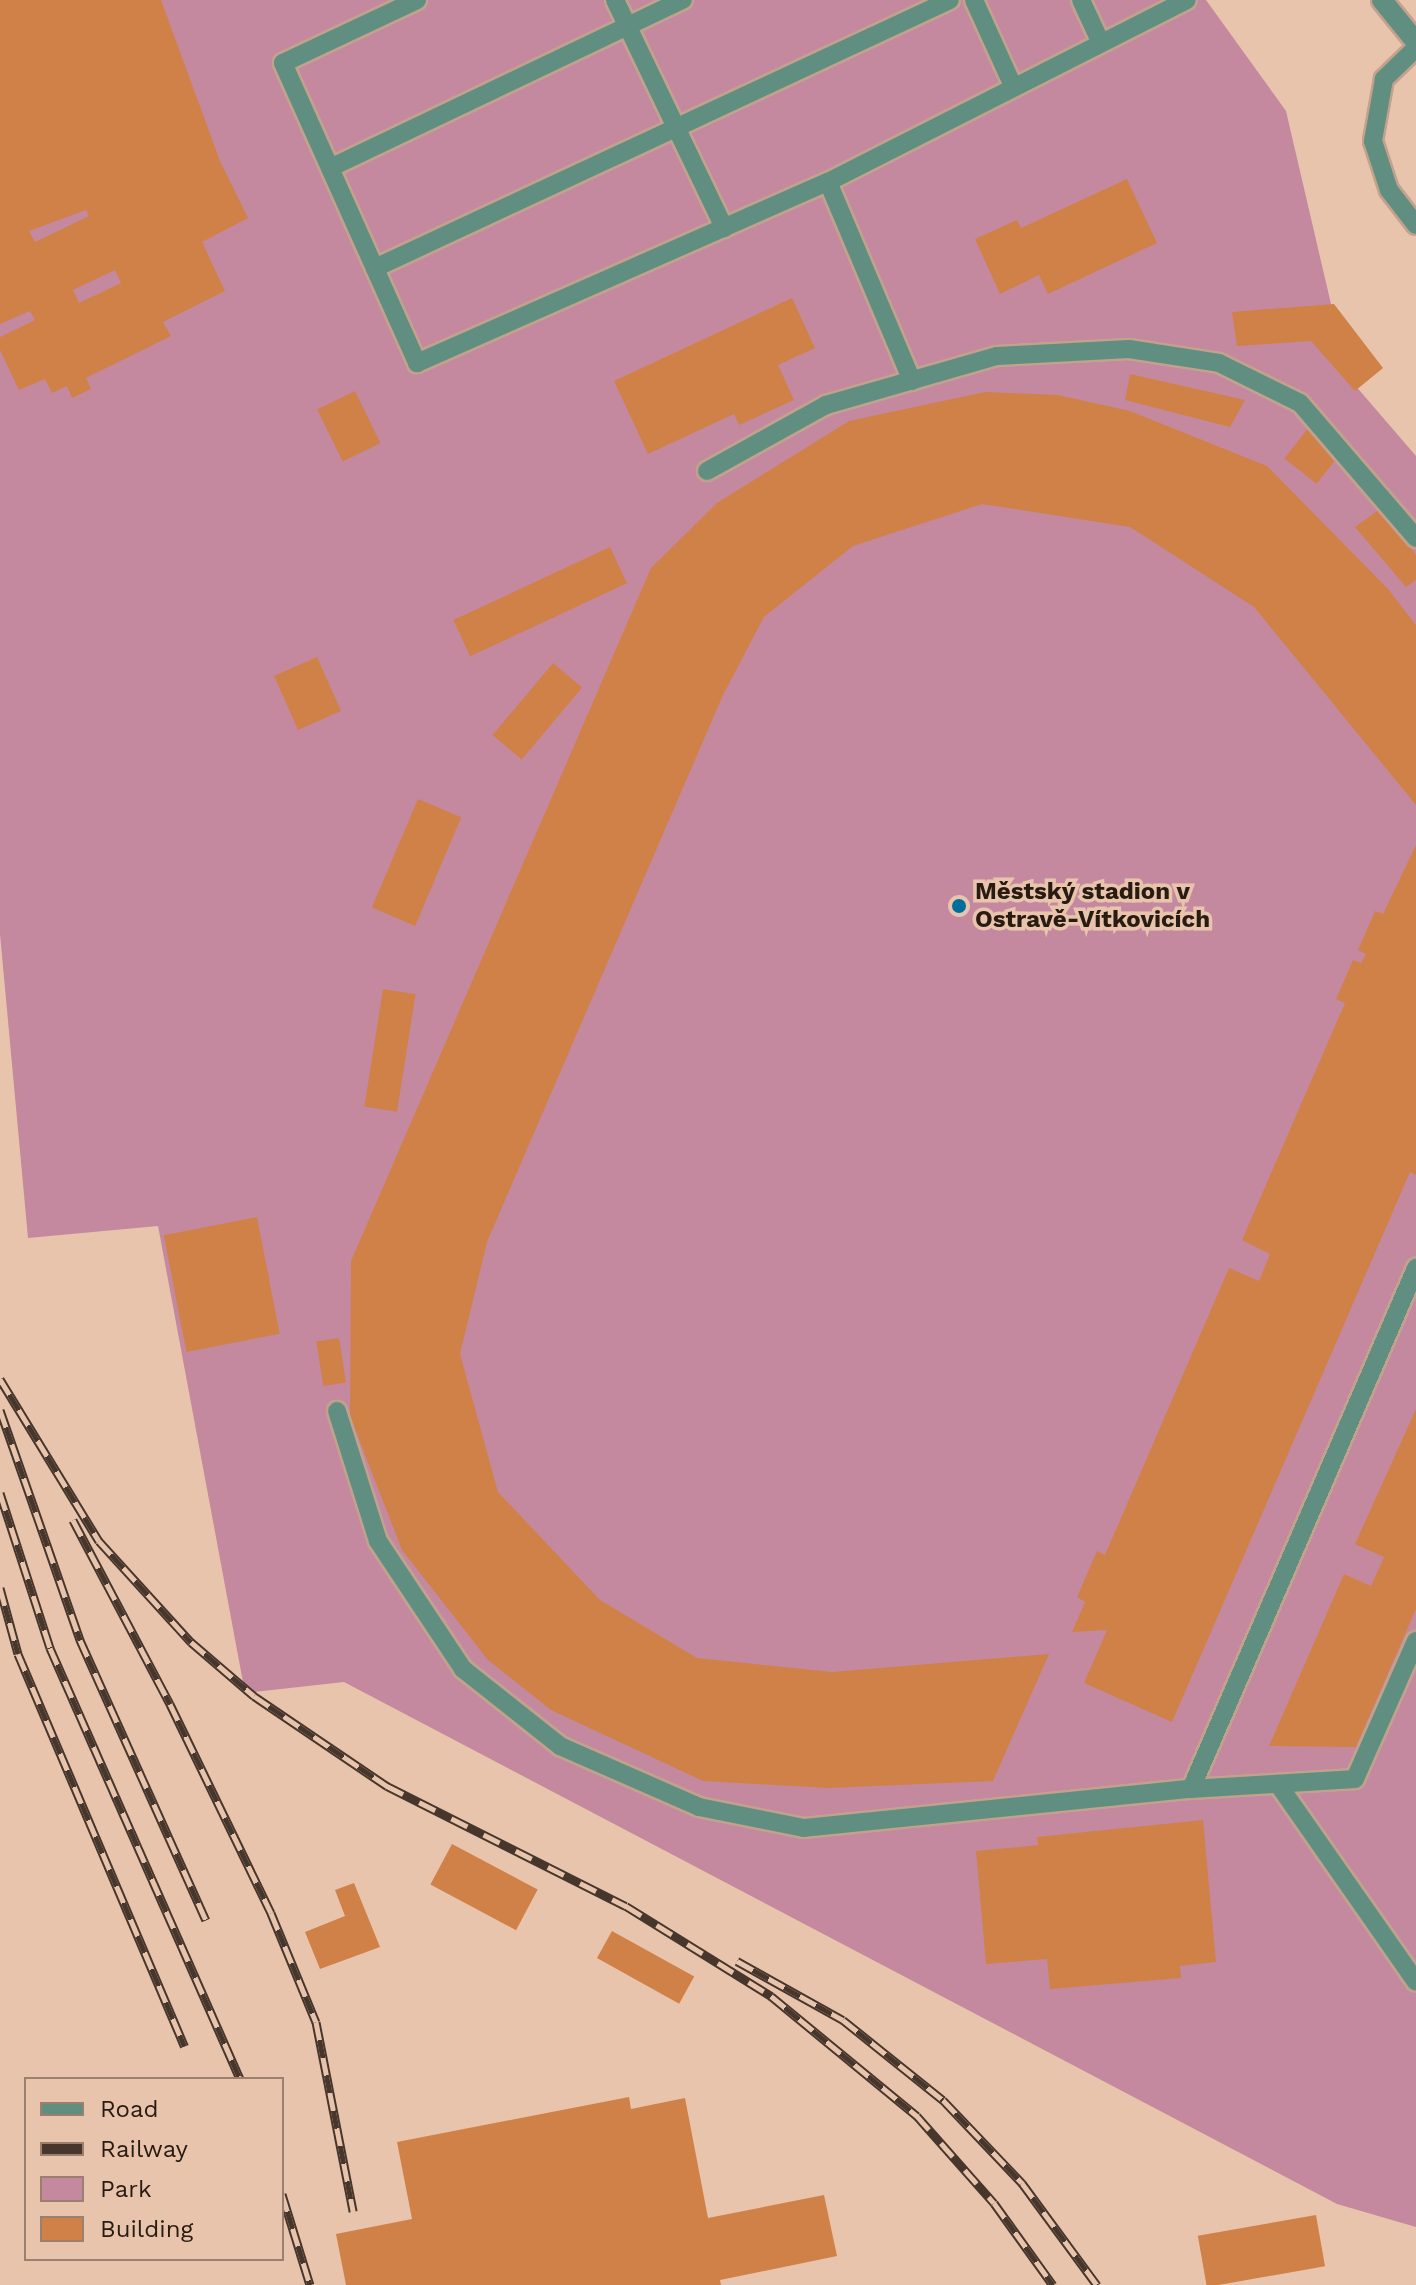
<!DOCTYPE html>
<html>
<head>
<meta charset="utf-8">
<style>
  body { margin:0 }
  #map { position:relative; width:1416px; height:2285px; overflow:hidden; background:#e9c4ac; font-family:"Work Sans",sans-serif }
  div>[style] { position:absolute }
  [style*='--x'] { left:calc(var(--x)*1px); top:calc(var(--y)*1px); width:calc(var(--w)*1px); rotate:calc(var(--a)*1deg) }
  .green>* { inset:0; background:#c4899f }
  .building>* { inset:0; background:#d08148; transform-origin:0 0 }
  .roads { filter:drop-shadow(2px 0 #c2a28d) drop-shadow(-2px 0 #c2a28d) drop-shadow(0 2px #c2a28d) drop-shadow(0 -2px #c2a28d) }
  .lane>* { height:18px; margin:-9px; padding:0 9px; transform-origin:9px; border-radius:9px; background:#608f82 }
  .street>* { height:20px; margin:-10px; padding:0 10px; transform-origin:10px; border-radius:10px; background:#608f82 }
  .rail>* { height:9px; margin-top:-4.5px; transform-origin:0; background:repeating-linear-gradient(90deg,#e9c4ac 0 18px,#47362b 0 36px); box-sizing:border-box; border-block:2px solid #47362b }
  .dots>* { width:22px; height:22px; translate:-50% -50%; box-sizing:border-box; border:4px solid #e9c4ac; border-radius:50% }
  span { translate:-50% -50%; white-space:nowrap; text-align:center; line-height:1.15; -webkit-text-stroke:7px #e9c4ac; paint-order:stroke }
  .poi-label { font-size:24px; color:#281b12; font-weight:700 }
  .left { translate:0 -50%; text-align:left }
  .legend { position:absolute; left:24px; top:2077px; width:260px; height:184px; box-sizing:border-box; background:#e9c4ac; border:2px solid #9c806e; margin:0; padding:10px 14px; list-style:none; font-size:24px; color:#281b12 }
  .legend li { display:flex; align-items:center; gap:16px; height:40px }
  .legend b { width:40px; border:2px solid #9c806e }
</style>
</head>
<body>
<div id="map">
  <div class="green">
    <i style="clip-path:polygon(0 0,1206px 0,1286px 111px,1348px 377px,1416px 456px,1416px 2227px,1337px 2204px,344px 1682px,245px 1693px,158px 1226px,28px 1238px,0 934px)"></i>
  </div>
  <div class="building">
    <i style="clip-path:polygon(evenodd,0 0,161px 0,220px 161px,248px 218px,202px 242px,225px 291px,163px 322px,171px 336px,86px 378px,91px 389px,72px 398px,67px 386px,52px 393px,45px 379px,19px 390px,0 350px,0 337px,35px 320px,30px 311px,0 324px,0 0,86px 210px,89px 216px,35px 242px,29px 231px,86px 210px,0 0,115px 270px,121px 283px,79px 303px,73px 290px,115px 270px)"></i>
    <i style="clip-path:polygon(1127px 179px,1157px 243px,1048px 294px,1039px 275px,1000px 294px,975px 239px,1017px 220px,1021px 228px)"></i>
    <i style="clip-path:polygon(792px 298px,815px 348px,778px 365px,794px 400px,739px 425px,734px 414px,648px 454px,614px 381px)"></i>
    <i style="clip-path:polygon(1334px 304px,1383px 368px,1355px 391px,1311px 341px,1237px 346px,1232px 312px)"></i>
    <i style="clip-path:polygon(1130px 374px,1245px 400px,1230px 427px,1125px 400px)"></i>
    <i style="left:355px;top:391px;width:58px;height:42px;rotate:64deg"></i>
    <i style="clip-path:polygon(985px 392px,1058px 395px,1130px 411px,1267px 466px,1388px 589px,1416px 625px,1416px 805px,1254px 607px,1130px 527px,982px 504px,853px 546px,764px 617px,723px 695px,487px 1242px,460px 1354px,498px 1492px,600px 1600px,697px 1658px,832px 1672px,1049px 1654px,993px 1781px,829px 1788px,703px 1781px,551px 1710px,488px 1660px,402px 1550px,350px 1416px,351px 1261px,651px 568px,717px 503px,849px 421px)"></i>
    <i style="left:1309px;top:427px;width:41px;height:40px;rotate:38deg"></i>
    <i style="clip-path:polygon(1381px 508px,1416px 555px,1416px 580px,1406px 587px,1355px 527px)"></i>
    <i style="left:610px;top:547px;width:40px;height:173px;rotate:65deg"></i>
    <i style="left:317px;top:657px;width:59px;height:47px;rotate:66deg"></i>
    <i style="left:553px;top:663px;width:38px;height:94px;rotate:40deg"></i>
    <i style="left:418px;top:799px;width:47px;height:118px;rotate:23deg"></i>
    <i style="clip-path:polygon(1416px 845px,1416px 1175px,1410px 1172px,1172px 1722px,1084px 1683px,1107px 1630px,1072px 1632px,1085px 1602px,1077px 1597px,1097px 1551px,1105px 1555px,1229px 1268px,1259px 1281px,1270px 1254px,1242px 1240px,1345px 1003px,1336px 999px,1353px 960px,1361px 963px,1366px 954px,1358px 950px,1375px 911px,1383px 914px)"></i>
    <i style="left:383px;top:989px;width:33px;height:119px;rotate:9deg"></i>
    <i style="left:257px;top:1217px;width:119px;height:95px;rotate:79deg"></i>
    <i style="left:339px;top:1338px;width:45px;height:23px;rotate:81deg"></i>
    <i style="clip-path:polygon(1416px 1409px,1416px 1609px,1356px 1747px,1269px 1746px,1344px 1574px,1371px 1586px,1384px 1557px,1355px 1544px)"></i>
    <i style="clip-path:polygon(1203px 1820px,1216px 1962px,1180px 1966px,1181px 1978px,1050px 1989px,1047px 1959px,986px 1964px,976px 1851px,1038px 1845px,1037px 1837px)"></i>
    <i style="left:452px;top:1844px;width:97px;height:46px;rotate:28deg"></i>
    <i style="clip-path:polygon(354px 1883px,380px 1947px,320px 1969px,305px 1932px,345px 1916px,335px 1890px)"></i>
    <i style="left:612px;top:1931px;width:94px;height:31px;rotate:29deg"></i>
    <i style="clip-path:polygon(629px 2097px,631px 2109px,685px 2098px,708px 2218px,824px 2195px,837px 2256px,720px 2280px,721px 2285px,346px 2285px,336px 2234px,412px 2219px,397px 2142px)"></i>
    <i style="left:1316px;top:2215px;width:52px;height:120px;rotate:80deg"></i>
  </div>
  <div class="roads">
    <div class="lane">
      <i style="--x:417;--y:0;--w:148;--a:154.8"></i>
      <i style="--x:283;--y:63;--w:329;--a:65.9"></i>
      <i style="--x:417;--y:363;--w:449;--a:-23.8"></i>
      <i style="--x:828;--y:182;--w:216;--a:67.1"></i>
      <i style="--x:615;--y:0;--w:253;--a:64.4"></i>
      <i style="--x:974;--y:0;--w:94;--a:65.6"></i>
      <i style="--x:1081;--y:0;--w:47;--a:65.1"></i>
      <i style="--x:1416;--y:48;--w:45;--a:135.9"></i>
      <i style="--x:1384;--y:79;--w:63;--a:100.1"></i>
      <i style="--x:1373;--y:141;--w:52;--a:71.9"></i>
      <i style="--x:1389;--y:190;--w:44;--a:52.4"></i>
      <i style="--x:330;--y:168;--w:391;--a:-25.5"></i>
      <i style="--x:828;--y:182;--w:402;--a:-26.9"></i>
      <i style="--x:375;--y:268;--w:634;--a:-24.99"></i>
      <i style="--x:707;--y:471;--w:136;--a:-29"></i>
      <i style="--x:826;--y:405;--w:178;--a:-16"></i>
      <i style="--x:997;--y:356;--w:132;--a:-3"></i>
      <i style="--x:1129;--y:349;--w:91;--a:8.8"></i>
      <i style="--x:1219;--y:363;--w:90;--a:26.3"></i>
      <i style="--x:1300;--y:403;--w:178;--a:49.3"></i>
      <i style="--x:337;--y:1411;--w:136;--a:72.5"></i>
      <i style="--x:378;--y:1541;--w:154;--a:56.4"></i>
      <i style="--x:463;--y:1669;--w:124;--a:38.4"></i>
      <i style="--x:560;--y:1746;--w:152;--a:23.7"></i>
      <i style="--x:699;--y:1807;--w:107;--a:11.3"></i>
      <i style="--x:804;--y:1828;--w:389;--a:-5.8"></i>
      <i style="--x:1191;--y:1789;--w:568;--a:-66.64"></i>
      <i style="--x:1278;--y:1784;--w:241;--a:55.1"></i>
      <i style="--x:1191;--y:1789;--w:164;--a:-3.5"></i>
      <i style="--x:1355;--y:1779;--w:151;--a:-66.2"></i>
    </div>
    <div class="street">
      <i style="--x:1382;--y:0;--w:54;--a:51"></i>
    </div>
  </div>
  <div class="rail">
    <i style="--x:0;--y:1379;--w:190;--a:58.6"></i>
    <i style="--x:99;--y:1541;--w:137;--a:47.7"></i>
    <i style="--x:191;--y:1642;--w:83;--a:40.6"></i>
    <i style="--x:254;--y:1696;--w:161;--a:34.1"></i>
    <i style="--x:387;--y:1786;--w:267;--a:26.7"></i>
    <i style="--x:626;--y:1906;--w:171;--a:31.8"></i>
    <i style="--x:771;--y:1996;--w:189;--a:39.4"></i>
    <i style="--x:917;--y:2116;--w:116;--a:48.5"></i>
    <i style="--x:994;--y:2203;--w:101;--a:54.3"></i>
    <i style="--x:0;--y:1410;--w:244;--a:70.8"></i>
    <i style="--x:80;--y:1640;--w:307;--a:65.8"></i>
    <i style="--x:0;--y:1493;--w:163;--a:72.1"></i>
    <i style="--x:50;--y:1648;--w:471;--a:66.2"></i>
    <i style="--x:73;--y:1520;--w:208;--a:62.2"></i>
    <i style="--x:170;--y:1704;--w:232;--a:64.2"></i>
    <i style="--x:271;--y:1913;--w:118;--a:67.6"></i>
    <i style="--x:316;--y:2022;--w:193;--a:78.9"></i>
    <i style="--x:0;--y:1588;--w:68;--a:74.7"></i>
    <i style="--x:18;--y:1654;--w:426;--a:67"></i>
    <i style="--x:737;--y:1961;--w:121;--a:29.1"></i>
    <i style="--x:843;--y:2020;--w:128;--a:38.7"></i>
    <i style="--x:943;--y:2100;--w:115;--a:46.4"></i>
    <i style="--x:1022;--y:2183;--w:127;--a:53.7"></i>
    <i style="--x:282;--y:2194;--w:95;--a:72.9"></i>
  </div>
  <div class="dots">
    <i style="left:959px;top:906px;background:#006e9a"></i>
  </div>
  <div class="poi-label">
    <span class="left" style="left:975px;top:906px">Městský stadion v<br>Ostravě-Vítkovicích</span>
  </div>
  <ul class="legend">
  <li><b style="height:10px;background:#608f82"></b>Road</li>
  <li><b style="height:10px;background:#47362b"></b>Railway</li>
  <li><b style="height:22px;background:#c4899f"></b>Park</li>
  <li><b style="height:22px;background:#d08148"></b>Building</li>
  </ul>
</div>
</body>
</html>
